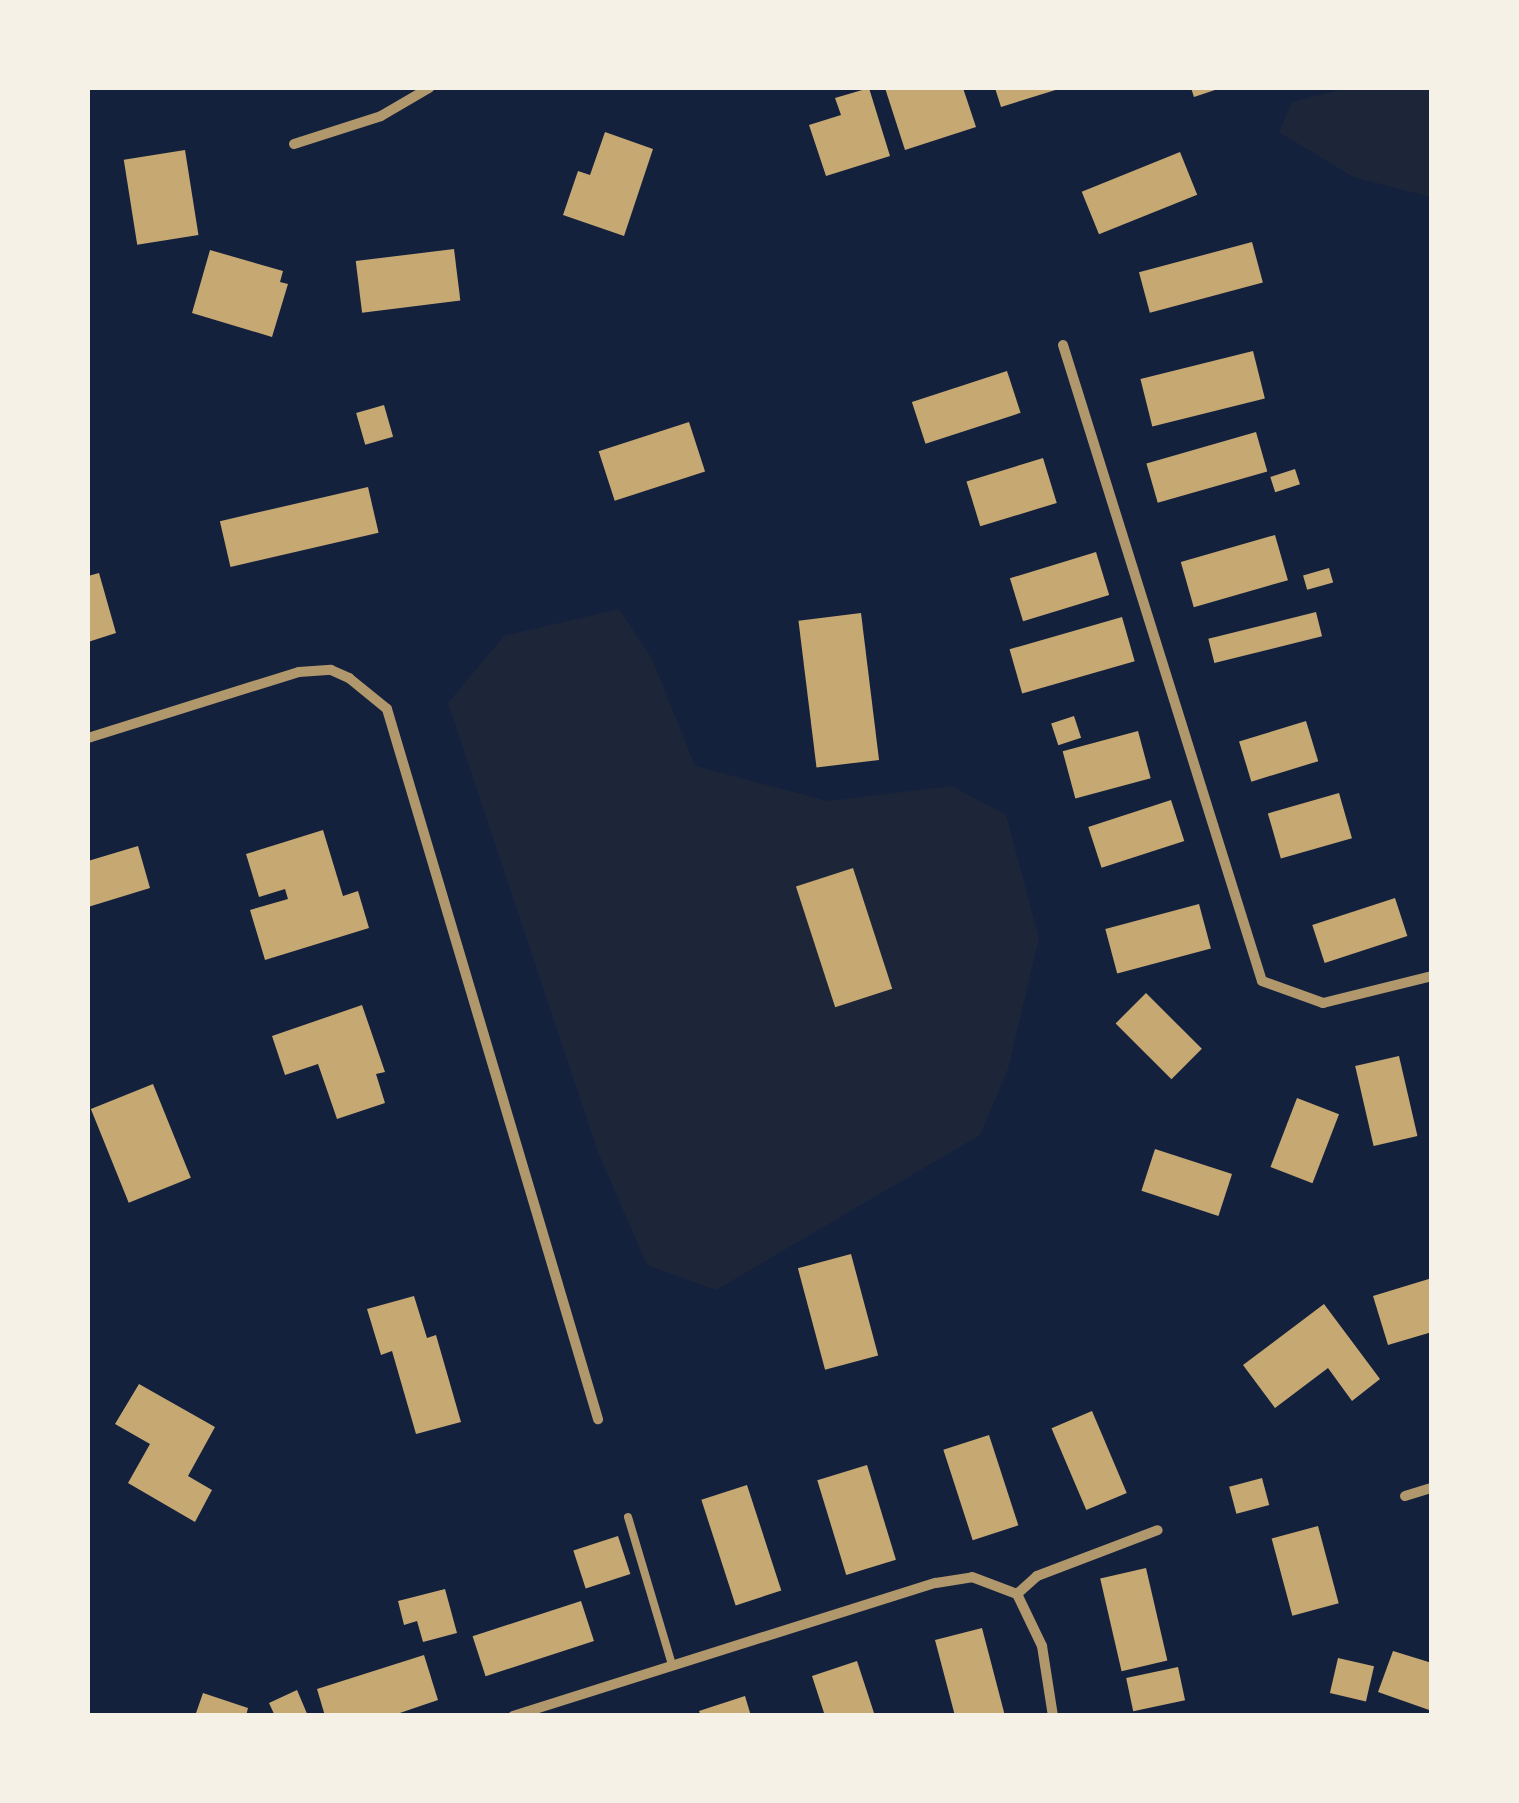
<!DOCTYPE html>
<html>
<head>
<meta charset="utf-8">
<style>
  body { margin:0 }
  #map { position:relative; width:1519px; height:1803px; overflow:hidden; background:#14213d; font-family:"Roboto Serif",serif }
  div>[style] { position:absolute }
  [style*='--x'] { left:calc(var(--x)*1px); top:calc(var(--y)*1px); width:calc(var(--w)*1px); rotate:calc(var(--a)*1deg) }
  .green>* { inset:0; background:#1d2539 }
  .building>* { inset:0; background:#c6a872; transform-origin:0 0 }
  .service>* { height:8px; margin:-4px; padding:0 4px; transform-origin:4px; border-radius:4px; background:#b1986c }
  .minor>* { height:10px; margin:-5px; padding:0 5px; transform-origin:5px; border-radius:5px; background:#b1986c }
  span { translate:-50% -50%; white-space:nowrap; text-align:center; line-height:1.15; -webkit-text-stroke:10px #f6f1e7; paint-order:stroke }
  .frame { position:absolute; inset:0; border:90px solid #f6f1e7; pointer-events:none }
</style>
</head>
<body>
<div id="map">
  <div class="green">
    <i style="clip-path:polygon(1348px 88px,1431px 88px,1431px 197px,1353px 177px,1279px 132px,1292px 102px)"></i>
    <i style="clip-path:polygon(619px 609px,652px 659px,695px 766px,828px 801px,952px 786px,1006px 815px,1039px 938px,1008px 1069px,980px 1135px,716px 1290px,647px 1265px,598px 1152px,448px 703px,504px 636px)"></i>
  </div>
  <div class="building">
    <i style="clip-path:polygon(869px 88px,890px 156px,826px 176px,809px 125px,841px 115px,835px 98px)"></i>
    <i style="clip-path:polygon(885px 88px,963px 88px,976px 127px,905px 150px)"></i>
    <i style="clip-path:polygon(995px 88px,1062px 88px,1001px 107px)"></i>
    <i style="clip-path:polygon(1191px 88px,1221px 88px,1194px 97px)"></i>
    <i style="clip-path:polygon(605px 132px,653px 149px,624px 236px,563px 215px,578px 171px,590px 175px)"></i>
    <i style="left:185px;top:150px;width:86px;height:62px;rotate:81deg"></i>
    <i style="left:1180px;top:152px;width:46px;height:106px;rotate:68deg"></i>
    <i style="left:1252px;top:242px;width:42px;height:117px;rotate:75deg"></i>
    <i style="left:454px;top:249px;width:52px;height:99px;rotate:83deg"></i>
    <i style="clip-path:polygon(210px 250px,283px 271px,280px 282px,288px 284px,272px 337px,192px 313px)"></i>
    <i style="left:1253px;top:351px;width:49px;height:116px;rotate:76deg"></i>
    <i style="left:1007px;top:371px;width:44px;height:100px;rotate:72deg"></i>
    <i style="left:384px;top:405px;width:33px;height:29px;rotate:74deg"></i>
    <i style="left:689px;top:422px;width:52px;height:95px;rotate:72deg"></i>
    <i style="left:1256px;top:432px;width:41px;height:114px;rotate:74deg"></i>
    <i style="left:1043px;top:458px;width:47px;height:80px;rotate:73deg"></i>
    <i style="left:1295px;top:469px;width:16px;height:26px;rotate:72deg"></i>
    <i style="left:368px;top:487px;width:47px;height:152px;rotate:77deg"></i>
    <i style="left:1275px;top:535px;width:47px;height:98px;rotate:74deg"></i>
    <i style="left:1096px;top:552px;width:45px;height:90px;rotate:73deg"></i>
    <i style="left:1329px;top:568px;width:15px;height:27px;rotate:74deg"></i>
    <i style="clip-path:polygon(99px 573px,116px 633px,88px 642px,88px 576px)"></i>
    <i style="left:1316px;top:612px;width:25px;height:111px;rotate:76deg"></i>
    <i style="left:861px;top:613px;width:148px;height:63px;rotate:83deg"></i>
    <i style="left:1122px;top:617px;width:46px;height:117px;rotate:74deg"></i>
    <i style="left:1074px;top:716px;width:23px;height:24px;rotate:72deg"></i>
    <i style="left:1306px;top:721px;width:42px;height:70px;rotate:73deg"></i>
    <i style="left:1138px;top:731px;width:49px;height:78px;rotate:75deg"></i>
    <i style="left:1339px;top:793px;width:47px;height:74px;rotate:74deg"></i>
    <i style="left:1171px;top:800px;width:43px;height:87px;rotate:72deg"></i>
    <i style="clip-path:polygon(323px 830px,343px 896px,358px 891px,369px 928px,265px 960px,250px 910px,288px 899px,285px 889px,259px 897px,246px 854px)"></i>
    <i style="clip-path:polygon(138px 846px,150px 888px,88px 907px,88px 861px)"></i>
    <i style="left:853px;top:868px;width:127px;height:60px;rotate:72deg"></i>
    <i style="left:1395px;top:898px;width:40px;height:87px;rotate:72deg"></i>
    <i style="left:1199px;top:904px;width:46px;height:97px;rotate:75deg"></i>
    <i style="left:1146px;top:993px;width:79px;height:43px;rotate:45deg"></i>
    <i style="clip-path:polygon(362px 1005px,385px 1072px,376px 1074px,385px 1103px,337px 1119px,318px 1064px,285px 1075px,272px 1036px)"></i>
    <i style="left:1399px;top:1056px;width:82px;height:45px;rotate:77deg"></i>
    <i style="left:153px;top:1084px;width:101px;height:67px;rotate:68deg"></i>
    <i style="left:1297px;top:1098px;width:45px;height:74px;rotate:21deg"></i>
    <i style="left:1155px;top:1149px;width:81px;height:44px;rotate:18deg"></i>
    <i style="left:851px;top:1254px;width:105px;height:55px;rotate:75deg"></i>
    <i style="clip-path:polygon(1432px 1278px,1432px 1332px,1388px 1345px,1373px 1296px)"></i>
    <i style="clip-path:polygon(414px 1296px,427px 1338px,436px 1335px,461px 1422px,416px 1434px,392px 1351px,381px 1355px,367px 1309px)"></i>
    <i style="clip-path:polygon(1324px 1304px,1380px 1379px,1352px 1401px,1328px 1368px,1275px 1408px,1243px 1365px)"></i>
    <i style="clip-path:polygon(139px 1384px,215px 1427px,188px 1476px,212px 1490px,195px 1522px,128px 1483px,150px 1444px,115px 1424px)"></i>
    <i style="left:1092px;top:1411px;width:89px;height:44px;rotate:67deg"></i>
    <i style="left:989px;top:1435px;width:95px;height:48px;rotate:72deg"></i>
    <i style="left:867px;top:1465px;width:99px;height:52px;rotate:73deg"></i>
    <i style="left:1262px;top:1478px;width:28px;height:34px;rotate:75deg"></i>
    <i style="left:747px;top:1485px;width:111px;height:48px;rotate:72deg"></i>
    <i style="left:1318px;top:1526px;width:80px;height:48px;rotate:75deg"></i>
    <i style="left:618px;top:1536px;width:40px;height:47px;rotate:72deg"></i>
    <i style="left:1146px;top:1568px;width:95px;height:47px;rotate:77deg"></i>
    <i style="clip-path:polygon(445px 1589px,457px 1633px,423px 1642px,417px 1621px,404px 1625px,398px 1601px)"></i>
    <i style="left:581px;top:1601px;width:42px;height:114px;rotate:72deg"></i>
    <i style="clip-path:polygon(982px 1628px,1005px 1716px,955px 1716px,935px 1640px)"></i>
    <i style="clip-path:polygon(1393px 1651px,1432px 1663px,1432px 1711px,1378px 1692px)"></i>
    <i style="clip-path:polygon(424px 1655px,438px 1700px,391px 1716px,325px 1716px,317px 1689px)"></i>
    <i style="left:1338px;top:1658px;width:37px;height:36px;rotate:13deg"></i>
    <i style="clip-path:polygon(857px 1661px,875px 1716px,825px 1716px,812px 1676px)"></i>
    <i style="left:1178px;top:1667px;width:34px;height:53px;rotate:78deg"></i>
    <i style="clip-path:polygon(297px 1690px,308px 1716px,275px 1716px,269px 1703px)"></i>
    <i style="clip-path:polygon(203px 1693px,248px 1708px,246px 1716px,195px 1716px)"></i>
    <i style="clip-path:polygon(745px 1696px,751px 1716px,701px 1716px,699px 1711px)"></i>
  </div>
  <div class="service">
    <i style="--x:628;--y:1517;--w:154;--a:73.4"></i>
  </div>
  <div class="minor">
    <i style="--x:294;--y:144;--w:91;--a:-17.8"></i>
    <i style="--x:381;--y:116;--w:56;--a:-30.3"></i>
    <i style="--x:1063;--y:345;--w:666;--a:72.63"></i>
    <i style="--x:1262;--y:981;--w:65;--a:19.8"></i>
    <i style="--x:1323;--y:1003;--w:112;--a:-13.9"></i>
    <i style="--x:88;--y:738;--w:221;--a:-17.4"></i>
    <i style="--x:299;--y:672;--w:32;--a:-4"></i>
    <i style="--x:331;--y:670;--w:20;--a:24"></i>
    <i style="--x:349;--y:678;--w:49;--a:39.2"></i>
    <i style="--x:387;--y:709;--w:741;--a:73.45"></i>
    <i style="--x:1405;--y:1496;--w:28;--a:-17"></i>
    <i style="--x:1017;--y:1594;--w:58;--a:64.3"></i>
    <i style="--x:1042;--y:1646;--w:71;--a:81.1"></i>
    <i style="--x:513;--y:1716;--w:443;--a:-17.5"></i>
    <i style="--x:936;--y:1583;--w:36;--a:-9"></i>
    <i style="--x:972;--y:1577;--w:48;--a:20.7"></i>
    <i style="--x:1017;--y:1594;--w:27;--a:-42"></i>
    <i style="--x:1037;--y:1576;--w:129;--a:-20.8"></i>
  </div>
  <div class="frame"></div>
</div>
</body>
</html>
